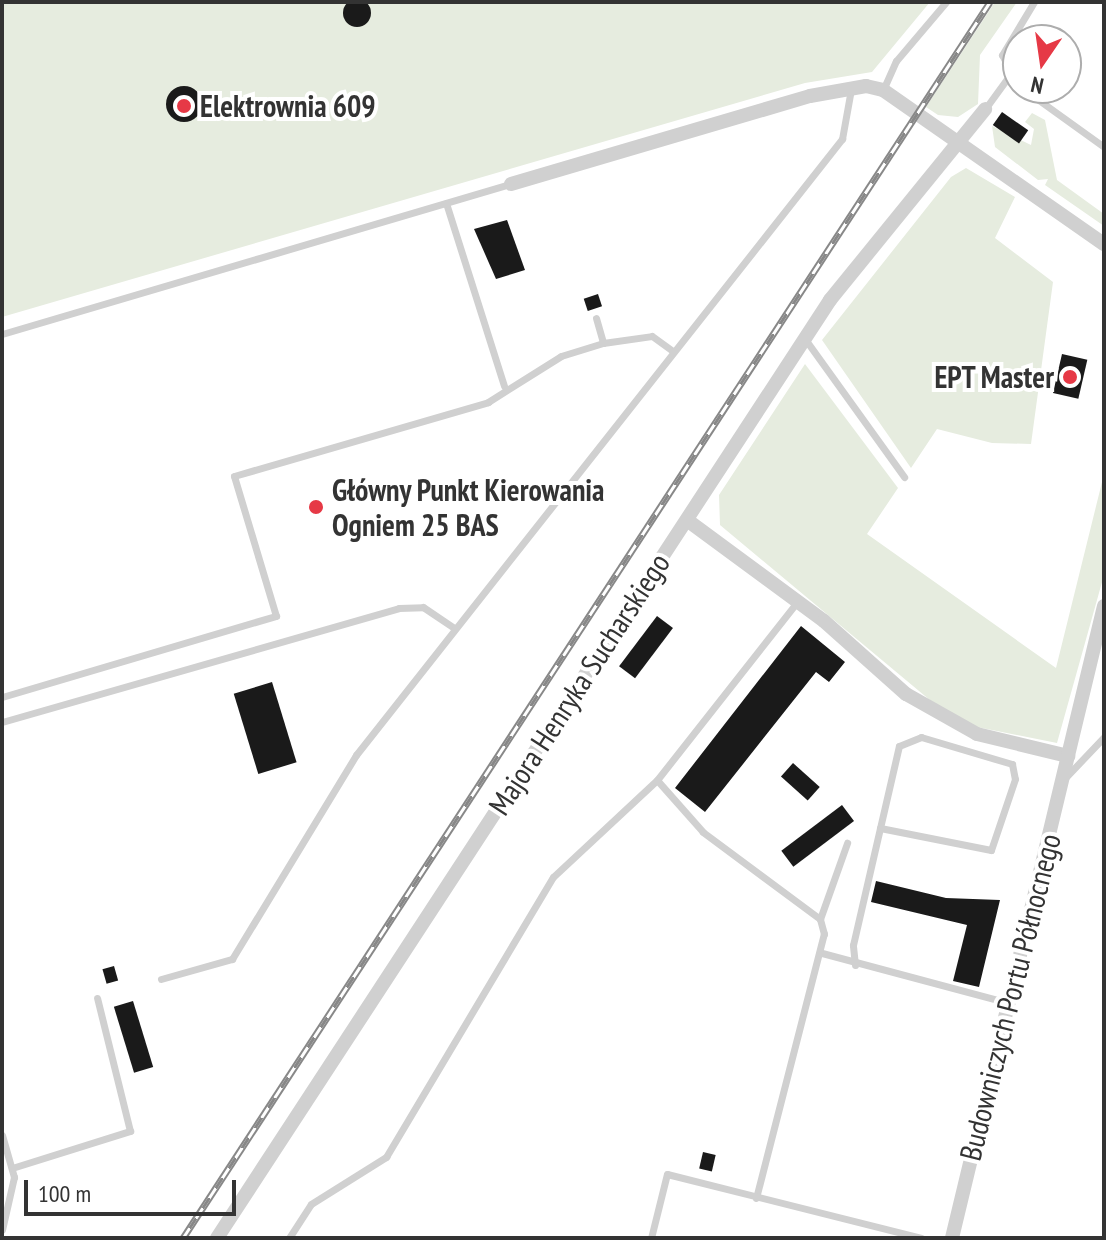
<!DOCTYPE html>
<html>
<head>
<meta charset="utf-8">
<style>
  body { margin:0 }
  #map { position:relative; width:1106px; height:1240px; overflow:hidden; background:#fff; font-family:"PT Sans Narrow",sans-serif }
  div>[style] { position:absolute }
  [style*='--x'] { left:calc(var(--x)*1px); top:calc(var(--y)*1px); width:calc(var(--w)*1px); rotate:calc(var(--a)*1deg) }
  .green>* { inset:0; background:#e6ecdf }
  .building>* { inset:0; background:#1a1a1a; transform-origin:0 0 }
  .round { border-radius:50% }
  .lane>* { height:7px; margin:-3.5px; padding:0 3.5px; transform-origin:3.5px; border-radius:3.5px; background:#d0d0d0 }
  .street>* { height:14px; margin:-7px; padding:0 7px; transform-origin:7px; border-radius:7px; background:#d0d0d0 }
  .rail>* { height:7px; margin-top:-3.5px; transform-origin:0; background:repeating-linear-gradient(90deg,#fff 0 12px,#888 0 24px); box-sizing:border-box; border-block:2px solid #888 }
  .dots>* { width:22px; height:22px; translate:-50% -50%; box-sizing:border-box; border:4px solid #fff; border-radius:50% }
  span { translate:-50% -50%; white-space:nowrap; text-align:center; line-height:1.15; -webkit-text-stroke:8px #fff; paint-order:stroke }
  .poi-label { font-size:30px; color:#333; font-weight:700 }
  .left { translate:0 -50%; text-align:left }
  .right { translate:-100% -50%; text-align:right }
  .street-label { font-size:30px; color:#333 }
  .frame { position:absolute; inset:0; border:4px solid #333; pointer-events:none }
  .north { position:absolute; left:1002px; top:24px; width:80px; height:80px; box-sizing:border-box; background:#fff; border:2px solid #adadad; border-radius:50%; rotate:193deg; font-size:22px; font-weight:700; line-height:32px; text-align:center; color:#333 }
  .north::after { content:''; display:block; margin:auto; width:28px; height:36px; background:#e63946; clip-path:polygon(50% 0,100% 100%,50% 72%,0 100%) }
  .scale { position:absolute; left:24px; top:1180px; width:212px; height:36px; box-sizing:border-box; border:4px solid #333; border-top:0; padding-left:10px; font-size:24px; line-height:28px; white-space:nowrap; color:#333; -webkit-text-stroke:6px #fff; paint-order:stroke }
</style>
</head>
<body>
<div id="map">
  <div class="green">
    <i style="clip-path:polygon(2px 2px,930px 2px,872px 72px,805px 83px,2px 317px)"></i>
    <i style="clip-path:polygon(995px 2px,1017px 2px,980px 55px,978px 104px,958px 117px,938px 115px,926px 107px)"></i>
    <i style="clip-path:polygon(1032px 113px,1045px 120px,1057px 180px,1104px 214px,1104px 226px,1045px 185px,1048px 179px,1038px 180px,995px 147px,992px 126px,1031px 145px,1034px 129px,1025px 122px)"></i>
    <i style="clip-path:polygon(966px 168px,1015px 197px,995px 238px,1053px 282px,1031px 444px,992px 443px,937px 429px,911px 468px,822px 340px,951px 177px)"></i>
    <i style="clip-path:polygon(805px 364px,898px 488px,867px 534px,1056px 668px,1104px 474px,1104px 575px,1057px 743px,972px 726px,931px 701px,720px 525px,719px 495px)"></i>
  </div>
  <div class="building">
    <i class="round" style="left:343px;top:-1px;width:28px;height:28px"></i>
    <i class="round" style="left:166px;top:86px;width:36px;height:36px"></i>
    <i style="left:1002px;top:112px;width:32px;height:16px;rotate:35deg"></i>
    <i style="clip-path:polygon(507px 220px,525px 270px,496px 279px,474px 229px)"></i>
    <i style="left:598px;top:294px;width:13px;height:15px;rotate:72deg"></i>
    <i style="left:1062px;top:354px;width:26px;height:40px;rotate:13deg"></i>
    <i style="left:657px;top:616px;width:20px;height:63px;rotate:37deg"></i>
    <i style="clip-path:polygon(801px 626px,845px 662px,829px 682px,816px 672px,705px 812px,675px 788px)"></i>
    <i style="left:272px;top:682px;width:84px;height:40px;rotate:73deg"></i>
    <i style="left:793px;top:763px;width:36px;height:18px;rotate:42deg"></i>
    <i style="left:842px;top:805px;width:20px;height:76px;rotate:53deg"></i>
    <i style="clip-path:polygon(876px 881px,946px 898px,1000px 900px,979px 987px,953px 981px,967px 925px,871px 902px)"></i>
    <i style="left:114px;top:966px;width:15px;height:12px;rotate:74deg"></i>
    <i style="left:133px;top:1001px;width:69px;height:20px;rotate:73deg"></i>
    <i style="left:703px;top:1152px;width:13px;height:17px;rotate:13deg"></i>
  </div>
  <div class="lane">
    <i style="--x:1018;--y:85;--w:34;--a:-118"></i>
    <i style="--x:1002;--y:55;--w:62;--a:-58.9"></i>
    <i style="--x:1022;--y:88;--w:101;--a:35.7"></i>
    <i style="--x:883;--y:90;--w:32;--a:-66"></i>
    <i style="--x:896;--y:61;--w:77;--a:-49.7"></i>
    <i style="--x:985;--y:109;--w:39;--a:-54"></i>
    <i style="--x:446;--y:203;--w:192;--a:72.4"></i>
    <i style="--x:596;--y:318;--w:26;--a:74"></i>
    <i style="--x:2;--y:334;--w:530;--a:-16.45"></i>
    <i style="--x:805;--y:339;--w:170;--a:54.3"></i>
    <i style="--x:2;--y:697;--w:286;--a:-16.5"></i>
    <i style="--x:276;--y:616;--w:146;--a:-106.7"></i>
    <i style="--x:234;--y:476;--w:265;--a:-16.2"></i>
    <i style="--x:488;--y:402;--w:86;--a:-32.2"></i>
    <i style="--x:561;--y:356;--w:44;--a:-17.2"></i>
    <i style="--x:603;--y:343;--w:49;--a:-8.1"></i>
    <i style="--x:652;--y:336;--w:26;--a:36"></i>
    <i style="--x:2;--y:722;--w:413;--a:-16"></i>
    <i style="--x:399;--y:608;--w:24;--a:-2"></i>
    <i style="--x:423;--y:607;--w:36;--a:34"></i>
    <i style="--x:1064;--y:779;--w:58;--a:-46.4"></i>
    <i style="--x:820;--y:919;--w:81;--a:-70.4"></i>
    <i style="--x:822;--y:953;--w:193;--a:15"></i>
    <i style="--x:855;--y:965;--w:20;--a:-96"></i>
    <i style="--x:853;--y:945;--w:120;--a:-77"></i>
    <i style="--x:880;--y:828;--w:84;--a:-77"></i>
    <i style="--x:899;--y:746;--w:24;--a:-22"></i>
    <i style="--x:921;--y:737;--w:95;--a:16.5"></i>
    <i style="--x:1012;--y:764;--w:15;--a:79"></i>
    <i style="--x:1015;--y:779;--w:75;--a:108.7"></i>
    <i style="--x:991;--y:850;--w:113;--a:-168.8"></i>
    <i style="--x:161;--y:979;--w:74;--a:-15.7"></i>
    <i style="--x:232;--y:959;--w:239;--a:-58.7"></i>
    <i style="--x:356;--y:755;--w:785;--a:-51.73"></i>
    <i style="--x:842;--y:139;--w:51;--a:-79.8"></i>
    <i style="--x:2;--y:1135;--w:44;--a:74.1"></i>
    <i style="--x:14;--y:1177;--w:54;--a:102.8"></i>
    <i style="--x:12;--y:1168;--w:124;--a:-17.4"></i>
    <i style="--x:130;--y:1131;--w:137;--a:-103.9"></i>
    <i style="--x:756;--y:1198;--w:273;--a:-75.6"></i>
    <i style="--x:824;--y:934;--w:16;--a:-105"></i>
    <i style="--x:820;--y:919;--w:146;--a:-143.4"></i>
    <i style="--x:703;--y:832;--w:69;--a:-131.5"></i>
    <i style="--x:657;--y:780;--w:226;--a:-51.8"></i>
    <i style="--x:289;--y:1238;--w:40;--a:-57.1"></i>
    <i style="--x:311;--y:1204;--w:89;--a:-32.1"></i>
    <i style="--x:386;--y:1157;--w:326;--a:-59.2"></i>
    <i style="--x:553;--y:877;--w:142;--a:-43"></i>
    <i style="--x:651;--y:1238;--w:66;--a:-76"></i>
    <i style="--x:667;--y:1174;--w:262;--a:14.1"></i>
  </div>
  <div class="street">
    <i style="--x:511;--y:184;--w:312;--a:-16.4"></i>
    <i style="--x:810;--y:96;--w:57;--a:-10.1"></i>
    <i style="--x:866;--y:86;--w:17;--a:13"></i>
    <i style="--x:883;--y:90;--w:269;--a:34.9"></i>
    <i style="--x:687;--y:520;--w:170;--a:36.4"></i>
    <i style="--x:824;--y:621;--w:110;--a:41.7"></i>
    <i style="--x:906;--y:694;--w:81;--a:29.4"></i>
    <i style="--x:977;--y:734;--w:94;--a:13.6"></i>
    <i style="--x:217;--y:1238;--w:1121;--a:-56.83"></i>
    <i style="--x:830;--y:300;--w:246;--a:-50.9"></i>
    <i style="--x:952;--y:1238;--w:650;--a:-76.48"></i>
  </div>
  <div class="rail">
    <i style="--x:183;--y:1238;--w:1476;--a:-56.86"></i>
  </div>
  <div class="dots">
    <i style="left:184px;top:106px;background:#e63946"></i>
    <i style="left:1070px;top:377px;background:#e63946"></i>
    <i style="left:316px;top:507px;background:#e63946"></i>
  </div>
  <div class="poi-label">
    <span class="left" style="left:200px;top:106px">Elektrownia 609</span>
    <span class="right" style="left:1054px;top:377px">EPT Master</span>
    <span class="left" style="left:332px;top:507px">Główny Punkt Kierowania<br>Ogniem 25 BAS</span>
  </div>
  <div class="street-label">
    <span style="left:579px;top:684px;rotate:-57deg">Majora Henryka Sucharskiego</span>
    <span style="left:1010px;top:997px;rotate:-76deg">Budowniczych Portu Północnego</span>
  </div>
  <div class="frame"></div>
  <div class="north">N</div>
  <div class="scale">100 m</div>
</div>
</body>
</html>
